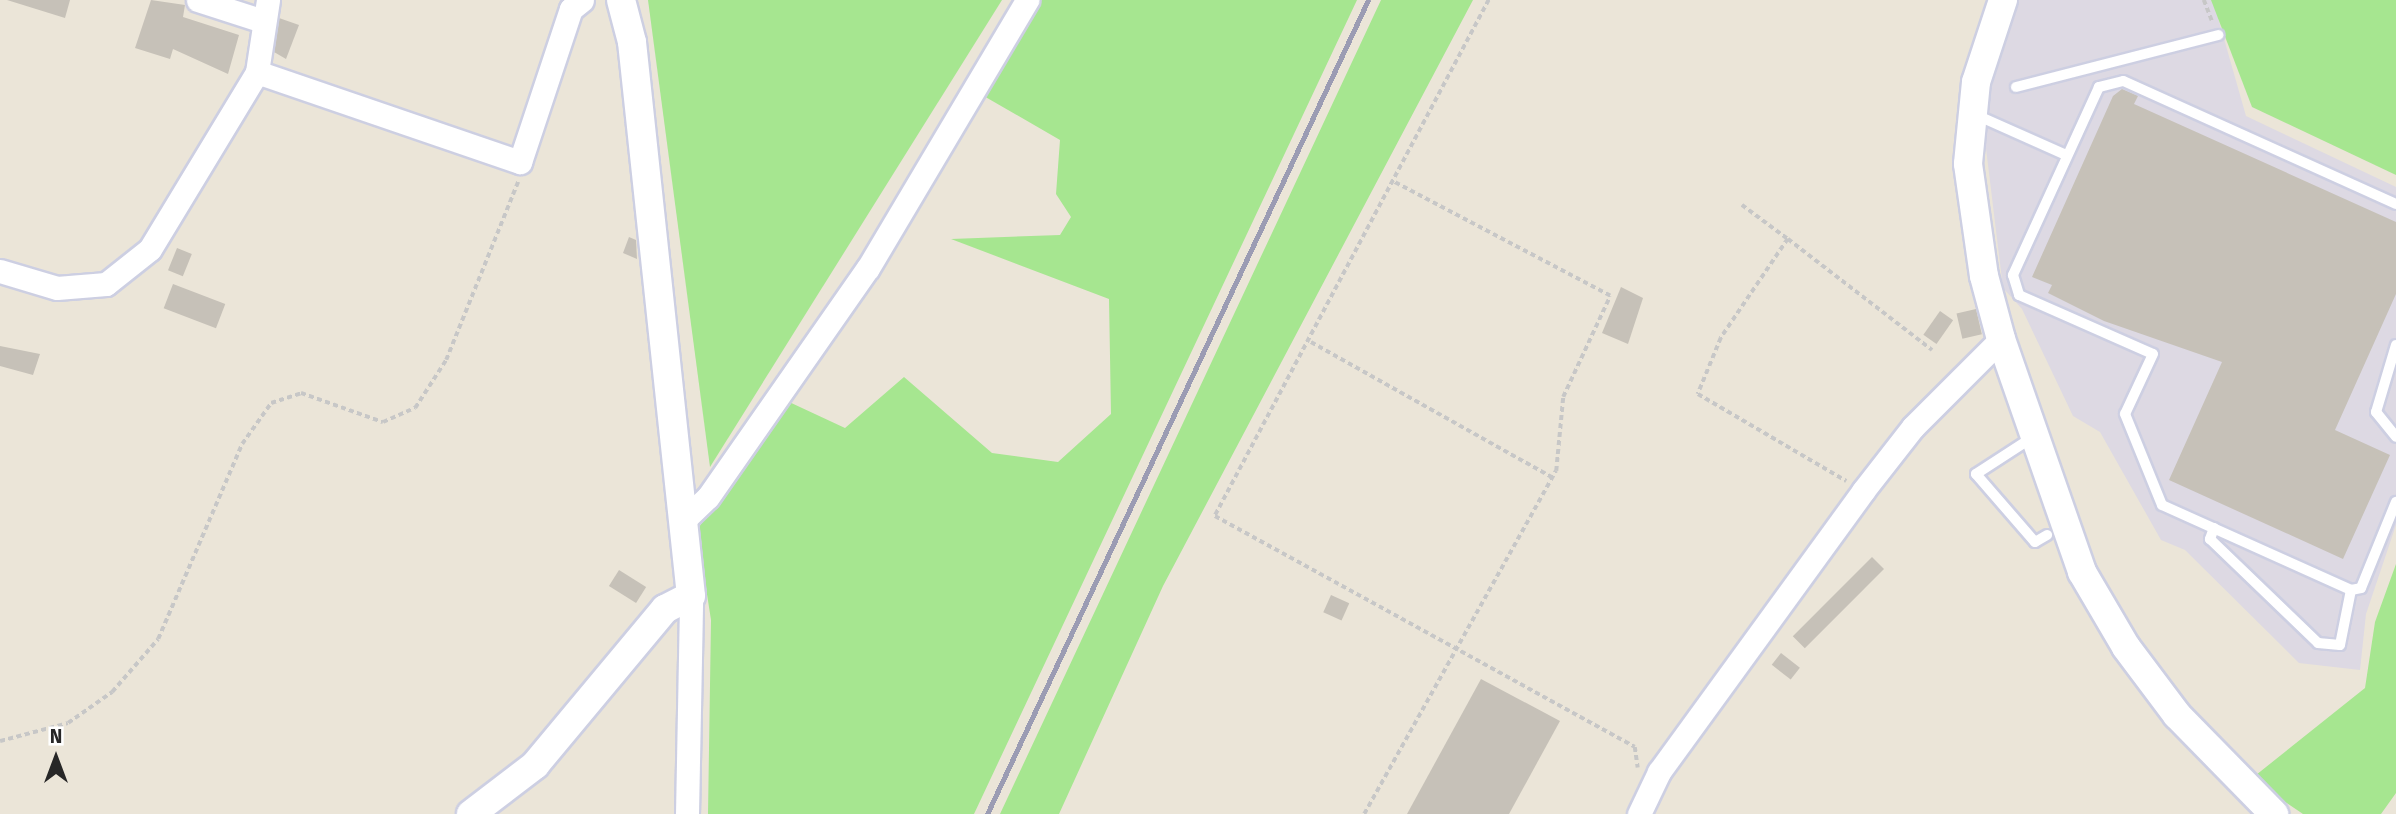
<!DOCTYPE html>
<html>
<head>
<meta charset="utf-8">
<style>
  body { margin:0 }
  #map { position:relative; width:2396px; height:814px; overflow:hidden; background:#ebe5d8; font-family:"Fira Sans",sans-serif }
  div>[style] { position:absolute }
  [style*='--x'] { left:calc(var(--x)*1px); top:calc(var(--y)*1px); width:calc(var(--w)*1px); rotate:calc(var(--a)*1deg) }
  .industrial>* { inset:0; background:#ddd9e3 }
  .green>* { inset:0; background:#a6e690 }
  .building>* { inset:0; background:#c6c1b8; transform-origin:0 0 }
  .path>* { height:3.5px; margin-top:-1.75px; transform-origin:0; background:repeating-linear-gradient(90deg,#c7c7c7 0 5px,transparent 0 8.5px) }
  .roads { filter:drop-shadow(2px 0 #cdcfe2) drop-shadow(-2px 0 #cdcfe2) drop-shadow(0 2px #cdcfe2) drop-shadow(0 -2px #cdcfe2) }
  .service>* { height:10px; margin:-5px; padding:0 5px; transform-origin:5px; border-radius:5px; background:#fff }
  .minor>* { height:23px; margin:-11.5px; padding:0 11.5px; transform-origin:11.5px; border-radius:11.5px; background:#fff }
  .tertiary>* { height:28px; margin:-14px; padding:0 14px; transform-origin:14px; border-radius:14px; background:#fff }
  .rail>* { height:5px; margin:-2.5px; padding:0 2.5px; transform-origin:2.5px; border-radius:2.5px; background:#9b9cb3 }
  span { translate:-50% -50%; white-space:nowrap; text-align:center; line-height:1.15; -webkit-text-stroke:6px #fff; paint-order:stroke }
  .north { position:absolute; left:21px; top:723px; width:70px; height:70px; -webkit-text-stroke:5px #fff; paint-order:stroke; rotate:0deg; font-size:19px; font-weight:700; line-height:28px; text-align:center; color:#272727 }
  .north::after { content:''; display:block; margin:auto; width:24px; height:32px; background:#272727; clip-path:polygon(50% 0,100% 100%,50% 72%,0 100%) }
</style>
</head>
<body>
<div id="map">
  <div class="industrial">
    <i style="clip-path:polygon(2018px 0,2213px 0,2246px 116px,2396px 187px,2396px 525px,2366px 614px,2360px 670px,2299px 663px,2185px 550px,2161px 540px,2100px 432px,2073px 416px,2022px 309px,2003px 288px,1984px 132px,1994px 71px)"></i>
  </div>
  <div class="green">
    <i style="clip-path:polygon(648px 0,1002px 0,710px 467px)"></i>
    <i style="clip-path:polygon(1040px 0,1357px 0,974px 814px,708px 814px,711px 620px,697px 530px,787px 401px,845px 428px,904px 377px,992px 453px,1058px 462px,1111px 414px,1109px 299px,951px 239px,1060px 235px,1071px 217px,1056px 194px,1060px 140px,982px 95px)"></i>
    <i style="clip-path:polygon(1381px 0,1473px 0,1163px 586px,1059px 814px,1000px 814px)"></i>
    <i style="clip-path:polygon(2211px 0,2396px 0,2396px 175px,2252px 107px)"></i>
    <i style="clip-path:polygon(2396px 564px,2396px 793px,2381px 814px,2303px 814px,2251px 779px,2365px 688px,2375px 622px)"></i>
  </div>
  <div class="building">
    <i style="clip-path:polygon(7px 0,70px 0,65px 18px)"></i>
    <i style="clip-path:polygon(151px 0,185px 5px,183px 17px,239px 35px,228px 74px,173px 49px,170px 59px,135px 48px)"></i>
    <i style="clip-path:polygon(279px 18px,299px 25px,286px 59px,274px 52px)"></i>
    <i style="clip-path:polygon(2122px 89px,2138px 96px,2134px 104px,2396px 222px,2396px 294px,2335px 430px,2390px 455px,2343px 559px,2169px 480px,2222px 362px,2104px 321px,2048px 293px,2052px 285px,2032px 277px,2113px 96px)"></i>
    <i style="clip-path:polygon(629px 237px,636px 240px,637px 259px,623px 253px)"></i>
    <i style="left:177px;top:248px;width:16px;height:24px;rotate:22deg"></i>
    <i style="left:173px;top:284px;width:56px;height:26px;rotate:21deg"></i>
    <i style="clip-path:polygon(1621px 287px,1643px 298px,1628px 344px,1602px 333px)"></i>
    <i style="left:1976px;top:309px;width:26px;height:20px;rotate:77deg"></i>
    <i style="left:1940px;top:311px;width:16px;height:29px;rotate:35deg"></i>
    <i style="clip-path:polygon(0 346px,40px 354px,33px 375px,0 366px)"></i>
    <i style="left:1872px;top:557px;width:17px;height:112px;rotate:45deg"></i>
    <i style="left:619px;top:570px;width:32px;height:19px;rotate:32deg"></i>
    <i style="left:1331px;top:595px;width:20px;height:19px;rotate:24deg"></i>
    <i style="left:1781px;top:653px;width:24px;height:15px;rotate:38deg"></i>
    <i style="clip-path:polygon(1481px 679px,1560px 721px,1509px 814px,1407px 814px)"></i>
  </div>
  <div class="path">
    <i style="--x:1489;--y:0;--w:584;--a:117.97"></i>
    <i style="--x:1215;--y:516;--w:479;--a:28.8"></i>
    <i style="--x:1635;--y:747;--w:21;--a:82"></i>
    <i style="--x:2204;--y:0;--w:22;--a:69"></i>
    <i style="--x:1742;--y:205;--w:57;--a:36.5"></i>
    <i style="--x:1788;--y:239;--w:120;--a:124.1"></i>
    <i style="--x:1721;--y:338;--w:61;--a:112.3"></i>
    <i style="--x:1698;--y:394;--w:172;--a:30.4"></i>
    <i style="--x:1788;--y:239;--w:182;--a:37.6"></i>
    <i style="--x:1311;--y:342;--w:278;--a:29.3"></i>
    <i style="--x:0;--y:741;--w:70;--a:-14.8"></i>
    <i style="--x:68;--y:723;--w:54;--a:-35.2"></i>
    <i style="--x:112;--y:692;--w:70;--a:-49"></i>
    <i style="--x:158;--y:639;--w:212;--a:-66.7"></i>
    <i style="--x:242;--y:444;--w:50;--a:-54.7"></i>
    <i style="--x:271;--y:403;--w:32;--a:-18"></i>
    <i style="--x:301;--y:393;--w:87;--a:19.5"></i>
    <i style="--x:383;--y:422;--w:35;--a:-24"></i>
    <i style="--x:415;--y:408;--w:57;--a:-57.1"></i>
    <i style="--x:446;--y:360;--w:192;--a:-68"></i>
    <i style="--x:1364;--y:814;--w:393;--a:-60.8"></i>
    <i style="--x:1556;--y:471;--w:74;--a:-84.6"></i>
    <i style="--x:1563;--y:397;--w:111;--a:-65"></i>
    <i style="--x:1610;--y:296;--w:244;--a:-152.2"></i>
  </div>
  <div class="roads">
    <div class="service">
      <i style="--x:2016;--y:87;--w:209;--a:-14.4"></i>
      <i style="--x:1974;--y:114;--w:101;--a:24"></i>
      <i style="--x:2396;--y:204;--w:299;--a:-155.7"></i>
      <i style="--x:2123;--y:81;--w:25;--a:166"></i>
      <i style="--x:2099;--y:87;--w:207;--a:114.6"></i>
      <i style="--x:2013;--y:275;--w:21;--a:73"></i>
      <i style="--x:2019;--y:295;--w:146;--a:23.8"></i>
      <i style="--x:2153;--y:354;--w:66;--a:115"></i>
      <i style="--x:2125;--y:414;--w:98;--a:67.9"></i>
      <i style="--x:2162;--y:505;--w:207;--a:24.2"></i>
      <i style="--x:2351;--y:590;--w:10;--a:-11"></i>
      <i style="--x:2361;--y:588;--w:93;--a:-67.9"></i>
      <i style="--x:2396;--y:345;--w:70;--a:106.6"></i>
      <i style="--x:2376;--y:412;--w:32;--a:51"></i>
      <i style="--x:2033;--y:437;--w:68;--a:147"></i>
      <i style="--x:1976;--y:474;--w:90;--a:49.1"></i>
      <i style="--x:2035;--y:542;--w:14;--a:-30"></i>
      <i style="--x:2214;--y:528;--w:12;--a:110"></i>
      <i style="--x:2210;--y:539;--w:150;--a:43.9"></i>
      <i style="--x:2318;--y:643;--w:22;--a:5"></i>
      <i style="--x:2340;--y:645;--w:56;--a:-78.7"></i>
    </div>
    <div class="minor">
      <i style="--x:198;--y:0;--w:65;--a:17.9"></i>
      <i style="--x:257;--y:72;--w:278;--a:18.9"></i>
      <i style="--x:520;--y:162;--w:161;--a:-71.6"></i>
      <i style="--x:571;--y:9;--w:14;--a:-39"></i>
      <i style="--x:0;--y:271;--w:59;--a:16.6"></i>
      <i style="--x:57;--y:288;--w:49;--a:-4.7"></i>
      <i style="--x:106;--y:284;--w:56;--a:-38.5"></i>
      <i style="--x:150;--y:249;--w:207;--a:-58.8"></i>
      <i style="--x:257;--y:72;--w:73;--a:-81.3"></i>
      <i style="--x:686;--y:518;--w:30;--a:-44"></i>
      <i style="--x:708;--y:497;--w:279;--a:-55.1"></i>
      <i style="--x:868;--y:268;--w:312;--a:-59.3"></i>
      <i style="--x:687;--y:814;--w:218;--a:-88.9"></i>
      <i style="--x:1639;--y:814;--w:47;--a:-64.5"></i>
      <i style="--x:1659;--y:772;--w:347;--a:-54"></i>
      <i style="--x:1863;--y:491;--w:81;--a:-52"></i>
      <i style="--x:1913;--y:427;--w:124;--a:-45"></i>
    </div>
    <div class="tertiary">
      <i style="--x:2003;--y:0;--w:86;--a:108.2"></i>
      <i style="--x:1976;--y:82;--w:82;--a:95.6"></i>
      <i style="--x:1968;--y:164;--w:113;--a:81.9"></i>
      <i style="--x:1984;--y:276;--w:65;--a:74.9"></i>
      <i style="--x:2001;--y:339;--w:247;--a:70.8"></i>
      <i style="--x:2082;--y:572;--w:87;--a:59.6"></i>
      <i style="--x:2126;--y:647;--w:85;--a:53.1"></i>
      <i style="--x:2177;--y:715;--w:139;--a:45.6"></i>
      <i style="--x:471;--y:814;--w:81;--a:-37.4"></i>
      <i style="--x:535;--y:765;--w:203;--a:-50.2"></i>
      <i style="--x:665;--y:609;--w:29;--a:-27"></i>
      <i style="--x:691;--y:596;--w:557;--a:-96.08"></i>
      <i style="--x:632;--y:42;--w:43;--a:-104.7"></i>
    </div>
  </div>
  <div class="rail">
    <i style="--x:987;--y:814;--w:899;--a:-64.92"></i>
  </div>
  <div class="north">N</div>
</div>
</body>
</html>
